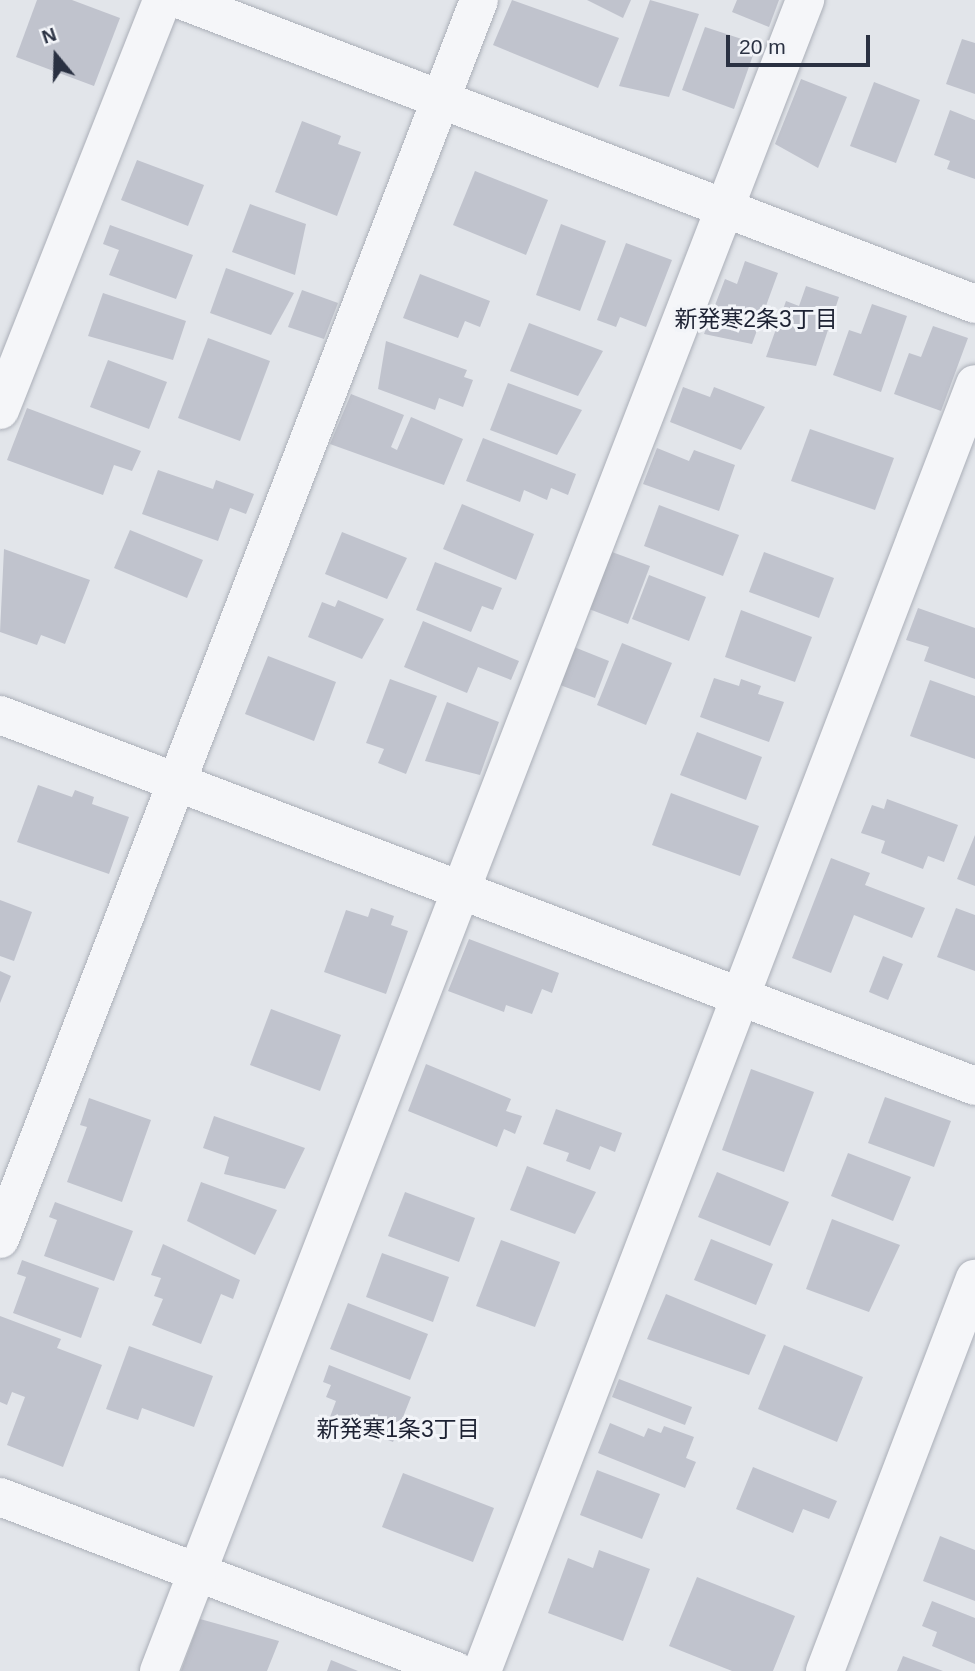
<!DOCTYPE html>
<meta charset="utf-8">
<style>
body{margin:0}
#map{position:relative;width:975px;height:1671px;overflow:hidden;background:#e2e5ea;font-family:Arial,"Noto Sans JP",sans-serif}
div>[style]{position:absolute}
.building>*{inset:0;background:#c0c3cd}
.roads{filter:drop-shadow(0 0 2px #abafb8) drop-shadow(0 0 2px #abafb8)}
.minor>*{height:38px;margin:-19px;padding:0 19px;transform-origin:19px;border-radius:19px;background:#f5f6f9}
span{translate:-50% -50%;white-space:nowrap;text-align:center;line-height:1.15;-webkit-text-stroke:6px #f2f4f8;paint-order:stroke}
.neighbourhood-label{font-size:23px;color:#1d2233}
.north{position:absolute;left:21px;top:21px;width:70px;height:70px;-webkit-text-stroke:5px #f2f4f8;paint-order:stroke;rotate:341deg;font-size:19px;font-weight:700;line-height:28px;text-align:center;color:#2a3142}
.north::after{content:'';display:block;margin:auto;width:24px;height:32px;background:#2a3142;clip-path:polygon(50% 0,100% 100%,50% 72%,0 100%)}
.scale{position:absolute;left:726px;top:35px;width:144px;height:32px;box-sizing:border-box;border:4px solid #2a3142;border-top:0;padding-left:9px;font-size:21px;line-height:24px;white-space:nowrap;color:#2a3142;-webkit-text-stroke:5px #f2f4f8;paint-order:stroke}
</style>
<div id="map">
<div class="building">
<i style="clip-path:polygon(37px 0,72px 0,120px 18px,94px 86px,16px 57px)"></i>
<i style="clip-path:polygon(512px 0,619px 38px,598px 88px,493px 45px)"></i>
<i style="clip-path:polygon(587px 0,631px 0,623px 18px)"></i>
<i style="clip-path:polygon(650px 0,699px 14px,669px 97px,619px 86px)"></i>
<i style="clip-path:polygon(737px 0,779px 0,769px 27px,732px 12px)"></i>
<i style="clip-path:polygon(705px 27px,757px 44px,734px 109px,682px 90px)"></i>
<i style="clip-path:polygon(962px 39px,975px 43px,975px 94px,946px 84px)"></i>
<i style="clip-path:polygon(801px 79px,847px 97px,818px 168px,775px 144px)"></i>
<i style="clip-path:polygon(874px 82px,920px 100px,896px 163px,850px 146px)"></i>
<i style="clip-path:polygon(950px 110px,975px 120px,975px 179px,947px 169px,950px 161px,934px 155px)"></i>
<i style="clip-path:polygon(302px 121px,341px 136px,338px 144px,361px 152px,337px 216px,275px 192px)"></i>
<i style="clip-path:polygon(137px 160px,204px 185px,188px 226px,121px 200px)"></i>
<i style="clip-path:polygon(475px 171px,548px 200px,526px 255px,453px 225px)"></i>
<i style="clip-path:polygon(250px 204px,306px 224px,295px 275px,232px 252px)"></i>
<i style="clip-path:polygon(561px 224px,606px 241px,580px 311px,536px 295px)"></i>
<i style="clip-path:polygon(110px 225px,193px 255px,176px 299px,109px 275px,119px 250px,103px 244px)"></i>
<i style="clip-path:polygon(626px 243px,672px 260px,646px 327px,620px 317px,616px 327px,597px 320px)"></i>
<i style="clip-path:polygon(745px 261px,778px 273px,752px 344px,704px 334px,725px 279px,737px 284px)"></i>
<i style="clip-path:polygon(226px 268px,294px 293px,271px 335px,210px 313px)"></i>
<i style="clip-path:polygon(420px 274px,490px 301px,480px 327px,465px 321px,458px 338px,403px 318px)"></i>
<i style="clip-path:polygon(806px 286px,839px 297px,816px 366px,766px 357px,786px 301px,799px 306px)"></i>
<i style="clip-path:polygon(302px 290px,338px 303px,324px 339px,288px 327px)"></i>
<i style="clip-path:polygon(103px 293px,186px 321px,173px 360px,88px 336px)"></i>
<i style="clip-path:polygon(872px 304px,907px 316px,881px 392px,833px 375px,849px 330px,861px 334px)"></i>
<i style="clip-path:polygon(529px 323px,603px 351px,578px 396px,510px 371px)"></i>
<i style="clip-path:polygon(933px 326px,968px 338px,941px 411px,894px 394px,909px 353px,921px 357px)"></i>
<i style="clip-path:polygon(208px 338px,270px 361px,240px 441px,178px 418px)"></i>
<i style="clip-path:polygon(386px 341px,467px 370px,464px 377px,473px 380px,463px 407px,439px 398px,435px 410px,378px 389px)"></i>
<i style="clip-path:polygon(108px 360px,167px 382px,149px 429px,90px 407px)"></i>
<i style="clip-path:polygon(508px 383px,582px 410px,557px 455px,490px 430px)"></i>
<i style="clip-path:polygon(683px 387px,710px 397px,714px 387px,765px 407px,741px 450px,670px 422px)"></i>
<i style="clip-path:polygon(351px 394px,404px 415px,391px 447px,397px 450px,411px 417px,463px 439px,444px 485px,330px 444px)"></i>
<i style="clip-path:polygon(27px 408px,141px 451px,132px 471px,114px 465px,103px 495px,7px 460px)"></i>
<i style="clip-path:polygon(810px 429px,894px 458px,875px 510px,791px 481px)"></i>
<i style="clip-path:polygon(483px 438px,576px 474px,568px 495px,551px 488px,547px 500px,524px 490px,520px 502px,466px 481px)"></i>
<i style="clip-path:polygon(657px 448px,689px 461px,694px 450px,735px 465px,719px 511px,643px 484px)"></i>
<i style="clip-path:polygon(158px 470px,213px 489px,216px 480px,254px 494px,246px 514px,230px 508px,218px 541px,142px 514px)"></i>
<i style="clip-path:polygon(462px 504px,534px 534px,516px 580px,443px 549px)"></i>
<i style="clip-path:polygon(659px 505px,739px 535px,723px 576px,644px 546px)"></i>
<i style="clip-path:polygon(130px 530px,203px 560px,187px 598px,114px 568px)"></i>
<i style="clip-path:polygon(342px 532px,407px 558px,387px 599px,325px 574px)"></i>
<i style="clip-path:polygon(4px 549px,90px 580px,65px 644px,41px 635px,37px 645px,0 632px)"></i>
<i style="clip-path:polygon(612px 552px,650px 566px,628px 624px,589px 609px)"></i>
<i style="clip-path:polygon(764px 552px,834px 578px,819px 618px,749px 592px)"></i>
<i style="clip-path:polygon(435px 562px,502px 588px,493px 610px,482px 606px,471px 632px,416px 610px)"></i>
<i style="clip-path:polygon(649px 575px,706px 597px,689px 641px,632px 619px)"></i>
<i style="clip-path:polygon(338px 600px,384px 619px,362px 659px,308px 637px,322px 602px,335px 607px)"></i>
<i style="clip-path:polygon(918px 608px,975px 628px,975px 679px,924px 661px,929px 647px,906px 640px)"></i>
<i style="clip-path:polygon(741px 610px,812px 637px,795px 682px,725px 657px)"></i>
<i style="clip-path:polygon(423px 621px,519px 661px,511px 680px,478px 667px,467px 693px,404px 667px)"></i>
<i style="clip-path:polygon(622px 643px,672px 663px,646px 725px,597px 705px)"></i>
<i style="clip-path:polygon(574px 647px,609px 661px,595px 698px,560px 685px)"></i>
<i style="clip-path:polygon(268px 656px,336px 682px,314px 741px,245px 714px)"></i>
<i style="clip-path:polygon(714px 678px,739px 686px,741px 679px,761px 686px,758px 694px,784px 702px,769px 742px,700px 717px)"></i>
<i style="clip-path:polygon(390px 679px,437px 696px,406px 774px,378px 763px,384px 749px,366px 743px)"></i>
<i style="clip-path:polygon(930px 680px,975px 696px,975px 759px,910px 736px)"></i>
<i style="clip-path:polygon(447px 702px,499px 722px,480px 775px,425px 761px)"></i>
<i style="clip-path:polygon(697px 732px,762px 757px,746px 800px,680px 775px)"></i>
<i style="clip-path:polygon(38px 785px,72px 797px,75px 790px,94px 797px,92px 804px,129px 817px,109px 874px,17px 842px)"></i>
<i style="clip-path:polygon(671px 793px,759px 826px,740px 876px,652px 845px)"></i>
<i style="clip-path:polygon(887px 799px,958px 825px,944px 862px,928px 856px,923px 869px,881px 853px,885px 841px,861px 833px,872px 805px,884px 809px)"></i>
<i style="clip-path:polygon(975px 835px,975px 886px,957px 879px)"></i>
<i style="clip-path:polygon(831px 858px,870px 873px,865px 885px,925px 908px,912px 938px,854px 915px,831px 973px,792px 958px)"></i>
<i style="clip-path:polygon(0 900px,32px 912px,14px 961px,0 956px)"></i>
<i style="clip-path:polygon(371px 908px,394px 916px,391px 925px,408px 931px,386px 994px,324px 972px,346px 910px,368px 917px)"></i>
<i style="clip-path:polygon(956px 908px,975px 915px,975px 971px,937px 957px)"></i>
<i style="clip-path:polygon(469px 939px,559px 973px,552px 993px,542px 989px,532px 1014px,506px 1005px,504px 1012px,448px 991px)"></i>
<i style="clip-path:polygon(883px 956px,903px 964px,888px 1000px,869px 992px)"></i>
<i style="clip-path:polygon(0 971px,11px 976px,0 1003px)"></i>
<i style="clip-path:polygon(271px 1009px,341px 1035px,320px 1091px,250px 1065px)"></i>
<i style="clip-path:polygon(426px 1064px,511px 1099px,506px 1111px,522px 1116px,515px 1134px,504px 1129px,497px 1147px,408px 1111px)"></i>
<i style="clip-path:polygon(751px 1069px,814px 1092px,784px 1172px,722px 1150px)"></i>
<i style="clip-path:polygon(885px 1097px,951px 1121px,934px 1167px,868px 1143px)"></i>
<i style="clip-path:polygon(89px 1098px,151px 1120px,122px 1202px,67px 1182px,87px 1127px,80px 1125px)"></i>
<i style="clip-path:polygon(556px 1109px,622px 1133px,615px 1152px,600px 1146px,590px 1170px,566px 1161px,569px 1153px,543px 1144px)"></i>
<i style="clip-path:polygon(214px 1116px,305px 1148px,285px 1189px,224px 1174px,229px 1157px,203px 1148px)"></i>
<i style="clip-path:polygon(848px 1153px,911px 1177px,893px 1221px,831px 1196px)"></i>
<i style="clip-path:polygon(527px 1166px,596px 1192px,575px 1234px,510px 1210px)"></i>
<i style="clip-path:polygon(717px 1172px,789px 1202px,770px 1246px,698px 1217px)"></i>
<i style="clip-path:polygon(201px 1182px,277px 1210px,255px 1255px,187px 1221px)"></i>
<i style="clip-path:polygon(405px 1192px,475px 1218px,459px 1262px,388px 1236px)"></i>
<i style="clip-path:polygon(55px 1202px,133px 1231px,114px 1281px,44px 1256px,57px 1220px,49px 1217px)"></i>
<i style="clip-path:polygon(832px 1219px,900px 1245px,869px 1312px,806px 1289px)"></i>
<i style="clip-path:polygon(711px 1239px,773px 1264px,756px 1305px,694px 1280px)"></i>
<i style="clip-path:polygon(501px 1240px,560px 1262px,535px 1327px,476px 1306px)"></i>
<i style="clip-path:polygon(163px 1244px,240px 1280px,233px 1299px,221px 1294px,201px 1344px,152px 1325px,163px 1299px,154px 1296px,161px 1278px,151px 1275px)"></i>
<i style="clip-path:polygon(382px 1253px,449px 1277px,433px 1322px,366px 1297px)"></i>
<i style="clip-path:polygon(22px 1260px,99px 1288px,81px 1338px,13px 1313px,26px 1277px,17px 1274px)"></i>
<i style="clip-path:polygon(666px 1294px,766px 1335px,749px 1375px,647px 1339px)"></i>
<i style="clip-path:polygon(348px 1303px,428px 1334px,410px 1380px,330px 1349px)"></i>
<i style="clip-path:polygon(0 1316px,61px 1339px,57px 1348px,102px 1365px,63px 1467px,7px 1445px,25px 1397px,12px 1392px,7px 1405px,0 1402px)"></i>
<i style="clip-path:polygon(784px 1345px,863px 1377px,837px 1442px,758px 1409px)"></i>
<i style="clip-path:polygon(129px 1346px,213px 1376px,194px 1427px,142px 1408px,138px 1420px,106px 1409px)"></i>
<i style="clip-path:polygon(329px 1365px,411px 1397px,393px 1442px,330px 1417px,336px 1401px,326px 1397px,331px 1385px,323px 1382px)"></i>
<i style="clip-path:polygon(619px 1379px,692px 1407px,685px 1425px,612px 1397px)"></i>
<i style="clip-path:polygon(610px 1423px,644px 1437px,648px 1428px,661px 1433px,664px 1426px,694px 1437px,686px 1458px,696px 1462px,685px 1488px,598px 1453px)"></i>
<i style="clip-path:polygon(753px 1467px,837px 1501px,829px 1519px,803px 1509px,793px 1533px,736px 1509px)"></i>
<i style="clip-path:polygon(597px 1470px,660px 1494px,642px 1539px,580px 1515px)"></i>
<i style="clip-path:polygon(403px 1473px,494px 1508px,473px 1562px,382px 1527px)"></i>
<i style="clip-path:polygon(940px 1536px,975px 1550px,975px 1601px,923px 1581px)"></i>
<i style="clip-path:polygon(599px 1550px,650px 1569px,623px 1641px,548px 1613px,568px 1558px,593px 1568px)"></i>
<i style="clip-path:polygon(697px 1577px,795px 1616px,773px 1671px,732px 1671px,669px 1646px)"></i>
<i style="clip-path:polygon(932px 1601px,975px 1618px,975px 1664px,932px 1646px,937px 1632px,922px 1626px)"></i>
<i style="clip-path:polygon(200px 1619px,279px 1641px,267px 1671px,181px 1671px)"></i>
<i style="clip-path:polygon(903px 1656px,943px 1671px,897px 1671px)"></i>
<i style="clip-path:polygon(331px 1660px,358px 1671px,327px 1671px)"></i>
</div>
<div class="roads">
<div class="minor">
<i style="left:181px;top:0;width:850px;rotate:20.95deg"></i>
<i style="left:0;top:410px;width:441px;rotate:-68.4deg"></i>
<i style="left:0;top:715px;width:1043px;rotate:20.83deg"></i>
<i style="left:0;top:1239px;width:1328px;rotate:-68.86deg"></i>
<i style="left:0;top:1497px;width:488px;rotate:20.9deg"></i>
<i style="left:159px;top:1671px;width:1792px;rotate:-68.86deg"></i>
<i style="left:482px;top:1671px;width:1378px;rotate:-69.04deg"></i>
<i style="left:825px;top:1671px;width:420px;rotate:-69.1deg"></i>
</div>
</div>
<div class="neighbourhood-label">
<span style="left:756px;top:319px">新発寒2条3丁目</span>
<span style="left:398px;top:1429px">新発寒1条3丁目</span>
</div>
<div class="north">N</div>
<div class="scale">20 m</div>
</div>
